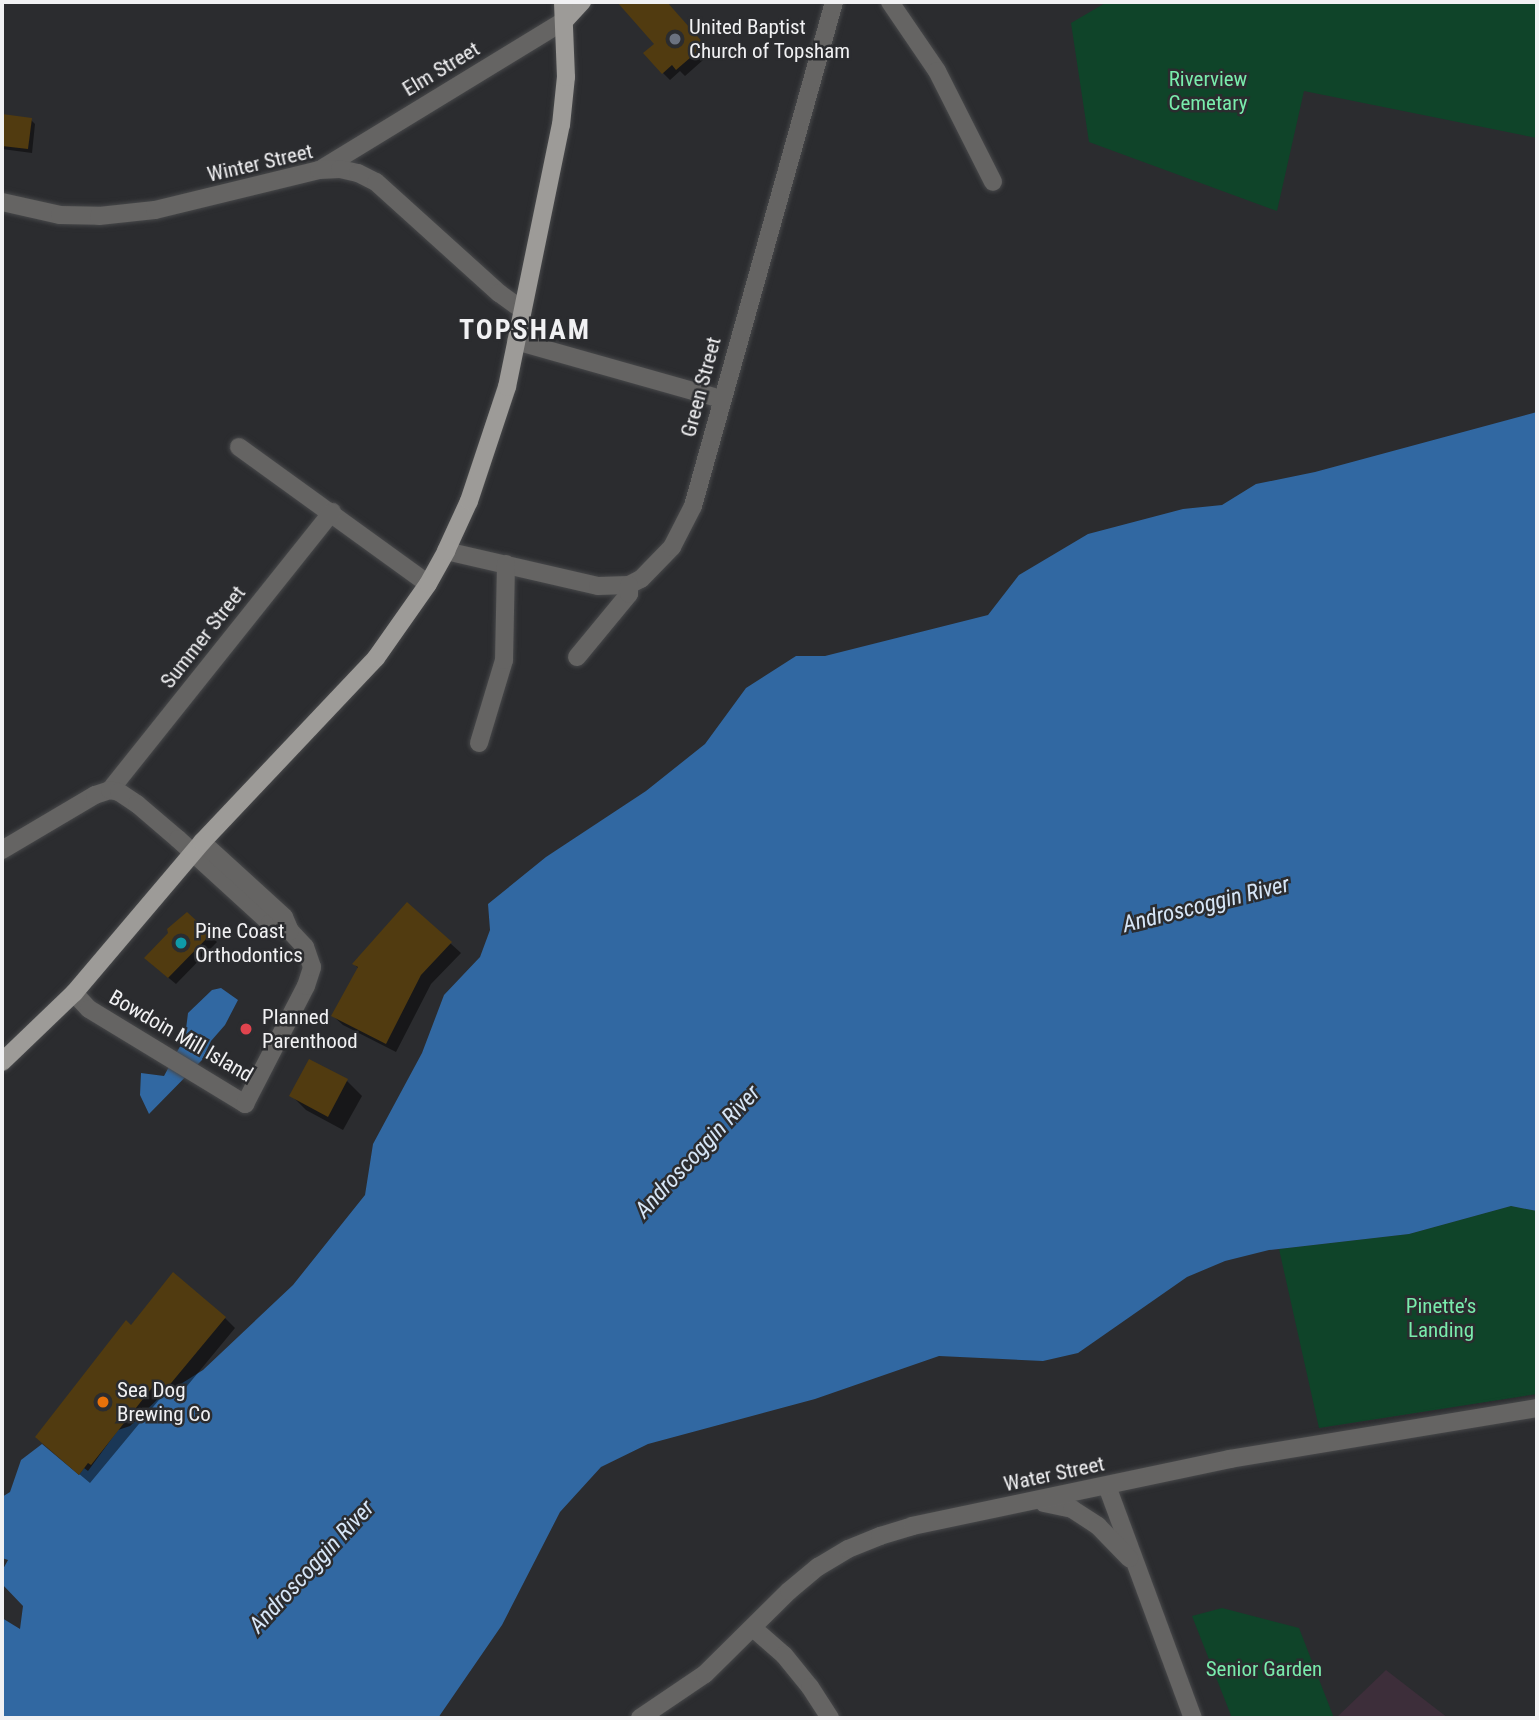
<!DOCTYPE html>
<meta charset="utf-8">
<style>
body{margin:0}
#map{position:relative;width:1539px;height:1720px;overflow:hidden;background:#2b2c2f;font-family:"Roboto Condensed",sans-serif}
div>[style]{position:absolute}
.industrial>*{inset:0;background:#3d2e3a}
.green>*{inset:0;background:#0f4429}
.water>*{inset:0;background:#3168a2}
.shadow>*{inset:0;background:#0007}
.building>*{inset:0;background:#513b10}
.roads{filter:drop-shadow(0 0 2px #47484a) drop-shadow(0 0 2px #47484a)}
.minor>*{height:18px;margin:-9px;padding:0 9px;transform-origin:9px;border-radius:9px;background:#656463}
.major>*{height:18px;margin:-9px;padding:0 9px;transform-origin:9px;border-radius:9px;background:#9d9b98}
.dots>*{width:19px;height:19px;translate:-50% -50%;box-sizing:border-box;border:4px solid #2b2c2f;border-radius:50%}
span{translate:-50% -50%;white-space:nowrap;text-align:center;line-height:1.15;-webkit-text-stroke:5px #2b2c2f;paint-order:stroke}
.poi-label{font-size:21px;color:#f1f1f3}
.left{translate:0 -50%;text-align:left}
.street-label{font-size:21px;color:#f1f1f3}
.park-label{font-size:21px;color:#79ecac}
.water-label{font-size:23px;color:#d7e6f7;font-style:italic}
.district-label{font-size:28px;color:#f1f1f3;font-weight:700;letter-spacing:2px}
.frame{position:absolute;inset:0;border:4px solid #f1f1f3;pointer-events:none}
</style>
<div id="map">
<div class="industrial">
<i style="clip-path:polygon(1386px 1670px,1448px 1718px,1336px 1718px)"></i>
</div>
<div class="green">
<i style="clip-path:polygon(1107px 2px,1537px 2px,1537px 138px,1304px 91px,1277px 211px,1089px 142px,1071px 23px)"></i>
<i style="clip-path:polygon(1511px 1206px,1537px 1211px,1537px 1394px,1319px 1428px,1279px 1249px,1409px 1234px)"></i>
<i style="clip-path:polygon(1222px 1608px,1299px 1628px,1334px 1718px,1232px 1718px,1192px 1616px)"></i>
</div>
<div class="water">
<i style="clip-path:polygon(1537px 412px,1537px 1211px,1511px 1206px,1409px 1234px,1269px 1250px,1225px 1261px,1187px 1277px,1078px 1353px,1043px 1361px,939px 1356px,815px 1399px,648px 1444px,601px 1467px,560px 1512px,502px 1625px,438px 1718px,2px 1718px,2px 1618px,20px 1629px,23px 1606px,2px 1584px,2px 1571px,8px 1560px,2px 1558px,2px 1497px,10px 1492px,21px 1460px,42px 1444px,79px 1475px,84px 1468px,88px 1471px,118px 1430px,130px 1426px,160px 1397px,203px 1370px,293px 1285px,365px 1195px,373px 1144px,422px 1053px,444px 995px,480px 957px,490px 930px,488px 904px,546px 857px,646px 791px,705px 744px,746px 688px,796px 656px,825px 656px,988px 615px,1019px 575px,1088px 534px,1183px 509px,1222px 505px,1256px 484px,1315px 472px)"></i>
<i style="clip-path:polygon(221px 988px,238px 1000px,225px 1025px,211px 1041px,202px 1060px,149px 1114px,140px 1095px,141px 1073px,164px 1076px,185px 1037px,188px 1013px,212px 990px)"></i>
</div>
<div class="shadow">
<i style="clip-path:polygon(629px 2px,666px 2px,711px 53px,685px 76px,680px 71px,670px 80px,663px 73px,656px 44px,623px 7px)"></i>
<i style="clip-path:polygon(2px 111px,2px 116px,31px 120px,35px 124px,32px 153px,2px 149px)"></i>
<i style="clip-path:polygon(407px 904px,461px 953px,431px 984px,396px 1052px,343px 1025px,333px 1016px,359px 969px,354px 964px)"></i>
<i style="clip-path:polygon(187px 914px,217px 942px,176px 984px,153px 965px)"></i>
<i style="clip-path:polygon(347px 1081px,362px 1096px,343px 1130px,306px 1110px,291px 1095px)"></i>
<i style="clip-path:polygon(225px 1318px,235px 1328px,178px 1397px,168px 1389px,90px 1483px,47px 1447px)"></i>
</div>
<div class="building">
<i style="clip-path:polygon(617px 2px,667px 2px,705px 45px,676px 70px,672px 65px,662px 74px,643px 53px,654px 44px)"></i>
<i style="clip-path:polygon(2px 114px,32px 118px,28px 149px,2px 146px)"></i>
<i style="clip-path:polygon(407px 902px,452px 942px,421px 975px,386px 1044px,331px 1016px,358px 967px,352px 964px)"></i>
<i style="clip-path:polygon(187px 912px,211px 934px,168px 978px,144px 958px,168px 933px,167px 929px)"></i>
<i style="clip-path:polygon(309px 1059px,348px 1079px,328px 1117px,289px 1096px)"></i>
<i style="clip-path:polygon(173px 1272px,226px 1317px,167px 1388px,158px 1380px,91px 1465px,88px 1463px,79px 1475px,35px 1437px,126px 1320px,131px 1325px)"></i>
</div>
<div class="roads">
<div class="minor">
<i style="left:890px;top:2px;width:83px;rotate:55.7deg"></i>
<i style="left:937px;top:71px;width:124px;rotate:63.2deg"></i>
<i style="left:323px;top:168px;width:284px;rotate:-31.4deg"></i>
<i style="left:2px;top:202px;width:59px;rotate:12.6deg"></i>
<i style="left:60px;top:215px;width:39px;rotate:1deg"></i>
<i style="left:99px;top:216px;width:56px;rotate:-6.1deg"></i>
<i style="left:155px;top:210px;width:169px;rotate:-13.7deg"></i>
<i style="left:319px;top:170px;width:21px;rotate:-3deg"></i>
<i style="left:340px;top:169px;width:18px;rotate:13deg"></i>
<i style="left:358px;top:173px;width:20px;rotate:27deg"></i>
<i style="left:376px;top:182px;width:166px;rotate:42.1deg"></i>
<i style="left:499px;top:293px;width:29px;rotate:36deg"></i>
<i style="left:516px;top:341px;width:213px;rotate:15.8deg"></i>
<i style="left:239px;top:447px;width:233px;rotate:35.9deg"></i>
<i style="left:446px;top:551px;width:156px;rotate:13deg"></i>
<i style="left:598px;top:586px;width:31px;rotate:-2deg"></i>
<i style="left:629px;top:585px;width:13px;rotate:-27deg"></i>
<i style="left:641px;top:579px;width:45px;rotate:-45.9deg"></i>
<i style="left:672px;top:547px;width:46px;rotate:-62.9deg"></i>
<i style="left:693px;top:506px;width:523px;rotate:-74.37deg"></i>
<i style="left:577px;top:657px;width:82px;rotate:-50.5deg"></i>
<i style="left:629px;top:594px;width:9px;rotate:-90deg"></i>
<i style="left:479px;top:743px;width:87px;rotate:-73.2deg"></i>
<i style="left:504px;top:660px;width:96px;rotate:-88.8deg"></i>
<i style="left:110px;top:790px;width:356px;rotate:-51.4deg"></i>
<i style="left:2px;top:850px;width:108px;rotate:-30.6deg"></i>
<i style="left:95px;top:795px;width:16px;rotate:-18deg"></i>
<i style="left:110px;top:790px;width:9px;rotate:13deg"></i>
<i style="left:119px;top:792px;width:22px;rotate:34deg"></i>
<i style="left:137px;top:804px;width:54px;rotate:40.5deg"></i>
<i style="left:178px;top:839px;width:125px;rotate:42.4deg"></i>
<i style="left:270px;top:923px;width:22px;rotate:22deg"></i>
<i style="left:74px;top:993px;width:22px;rotate:47deg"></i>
<i style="left:89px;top:1009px;width:183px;rotate:31.3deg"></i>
<i style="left:245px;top:1104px;width:133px;rotate:-62.7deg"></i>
<i style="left:306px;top:986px;width:20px;rotate:-72deg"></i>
<i style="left:312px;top:967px;width:21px;rotate:-109deg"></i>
<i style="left:305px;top:947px;width:22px;rotate:-133deg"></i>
<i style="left:290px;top:931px;width:15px;rotate:-113deg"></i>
<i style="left:284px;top:917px;width:111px;rotate:-137.6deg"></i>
<i style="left:1107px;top:1486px;width:247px;rotate:69.7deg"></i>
<i style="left:1044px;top:1503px;width:29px;rotate:12deg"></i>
<i style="left:1072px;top:1509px;width:31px;rotate:33deg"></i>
<i style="left:1098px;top:1526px;width:45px;rotate:45.9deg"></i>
<i style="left:753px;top:1628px;width:41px;rotate:41.1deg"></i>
<i style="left:784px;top:1655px;width:41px;rotate:50.9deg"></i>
<i style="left:810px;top:1687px;width:37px;rotate:57deg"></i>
<i style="left:640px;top:1718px;width:78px;rotate:-34.1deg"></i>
<i style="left:705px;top:1674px;width:118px;rotate:-44.7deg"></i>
<i style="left:789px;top:1591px;width:38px;rotate:-40deg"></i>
<i style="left:818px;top:1567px;width:35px;rotate:-31deg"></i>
<i style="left:848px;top:1549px;width:35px;rotate:-22deg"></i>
<i style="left:880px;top:1536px;width:34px;rotate:-17deg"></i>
<i style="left:912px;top:1526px;width:325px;rotate:-11.9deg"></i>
<i style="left:1230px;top:1459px;width:311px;rotate:-9.4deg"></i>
</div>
<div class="major">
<i style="left:565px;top:20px;width:25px;rotate:-47deg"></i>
<i style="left:2px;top:1062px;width:100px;rotate:-43.8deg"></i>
<i style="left:74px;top:993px;width:198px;rotate:-49.7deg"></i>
<i style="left:202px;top:842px;width:253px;rotate:-46.6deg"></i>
<i style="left:376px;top:658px;width:90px;rotate:-54.9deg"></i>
<i style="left:428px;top:584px;width:38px;rotate:-61deg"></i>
<i style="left:446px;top:551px;width:55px;rotate:-65.3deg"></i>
<i style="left:469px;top:501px;width:120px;rotate:-71.6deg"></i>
<i style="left:507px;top:387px;width:268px;rotate:-78.4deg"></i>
<i style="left:561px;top:125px;width:48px;rotate:-84.1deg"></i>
<i style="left:566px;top:77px;width:75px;rotate:-92.3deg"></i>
</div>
</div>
<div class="dots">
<i style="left:675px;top:39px;background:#6b7280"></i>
<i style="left:181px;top:943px;background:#0f9aa8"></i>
<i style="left:246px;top:1029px;background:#e0444e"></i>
<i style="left:103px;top:1402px;background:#e8710a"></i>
</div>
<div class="poi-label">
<span class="left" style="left:689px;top:39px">United Baptist<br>Church of Topsham</span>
<span class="left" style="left:195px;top:943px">Pine Coast<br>Orthodontics</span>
<span class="left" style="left:262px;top:1029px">Planned<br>Parenthood</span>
<span class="left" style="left:117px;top:1402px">Sea Dog<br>Brewing Co</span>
</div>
<div class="street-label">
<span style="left:441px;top:69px;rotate:-31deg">Elm Street</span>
<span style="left:260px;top:163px;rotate:-13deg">Winter Street</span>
<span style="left:701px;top:387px;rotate:-75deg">Green Street</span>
<span style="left:203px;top:637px;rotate:-52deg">Summer Street</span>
<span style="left:181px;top:1036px;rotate:30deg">Bowdoin Mill Island</span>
<span style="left:1054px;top:1474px;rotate:-12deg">Water Street</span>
</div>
<div class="park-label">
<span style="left:1208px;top:91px">Riverview<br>Cemetary</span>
<span style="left:1441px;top:1318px">Pinette’s<br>Landing</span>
<span style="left:1264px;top:1669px">Senior Garden</span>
</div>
<div class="water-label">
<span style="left:1206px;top:905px;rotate:-14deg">Androscoggin River</span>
<span style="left:698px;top:1152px;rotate:-47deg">Androscoggin River</span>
<span style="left:312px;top:1567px;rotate:-47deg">Androscoggin River</span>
</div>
<div class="district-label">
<span style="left:525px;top:330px">TOPSHAM</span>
</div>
<div class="frame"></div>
</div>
